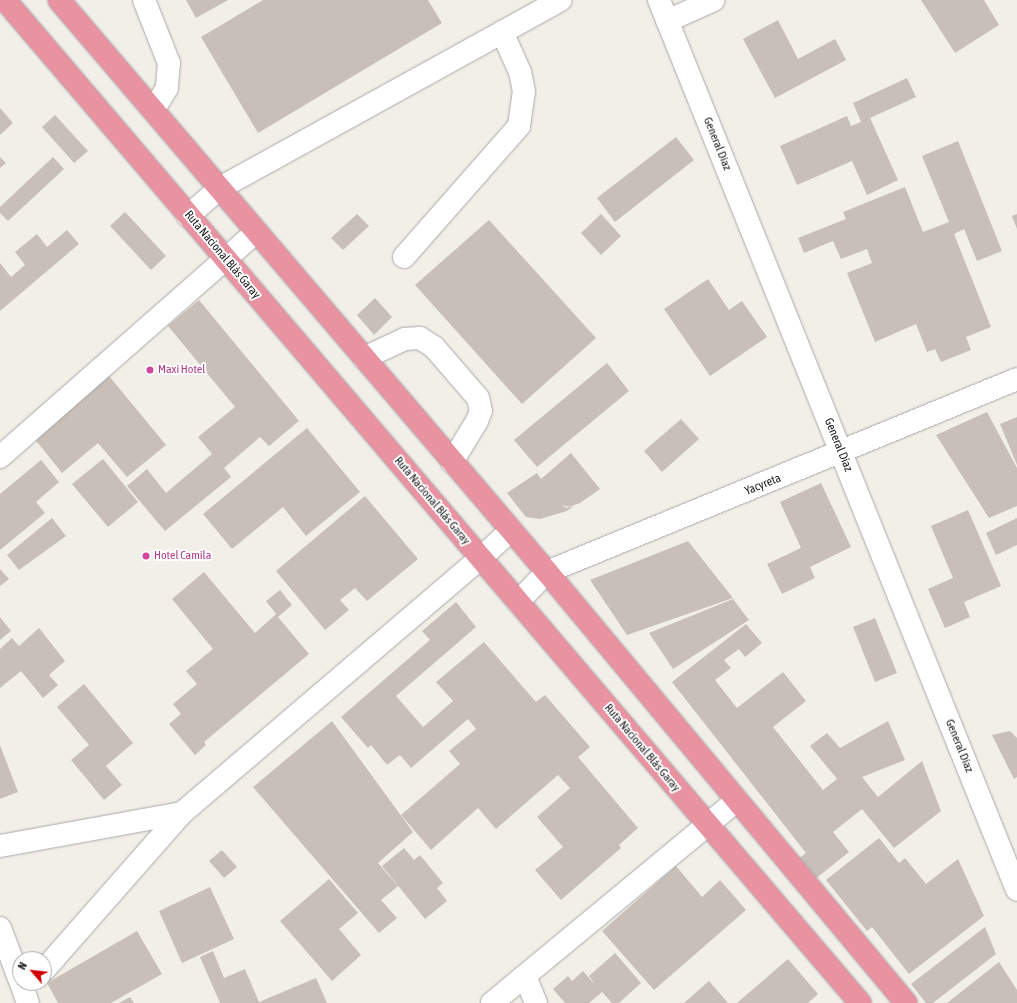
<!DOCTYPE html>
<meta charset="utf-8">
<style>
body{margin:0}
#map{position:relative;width:1017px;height:1003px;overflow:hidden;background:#f2efe9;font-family:"Asap Condensed",sans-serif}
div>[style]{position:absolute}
.building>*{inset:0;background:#c7bfb8}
.roads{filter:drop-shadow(0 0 1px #a9a9a9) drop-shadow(0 0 1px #a9a9a9)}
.minor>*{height:22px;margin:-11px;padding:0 11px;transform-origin:11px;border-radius:11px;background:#fff}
.highway>*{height:22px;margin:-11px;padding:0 11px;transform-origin:11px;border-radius:11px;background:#e892a2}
.dots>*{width:11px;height:11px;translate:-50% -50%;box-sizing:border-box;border:2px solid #fff;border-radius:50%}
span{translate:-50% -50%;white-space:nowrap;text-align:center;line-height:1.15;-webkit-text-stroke:4px #fff;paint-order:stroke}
.street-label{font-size:12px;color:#222}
.hotel-label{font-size:12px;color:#b23c85}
.left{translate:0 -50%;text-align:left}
.north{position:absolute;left:12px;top:951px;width:40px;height:40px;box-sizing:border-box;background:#fff;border:1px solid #a7a7a7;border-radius:50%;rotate:298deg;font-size:11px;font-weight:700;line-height:16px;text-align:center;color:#222}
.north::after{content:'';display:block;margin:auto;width:14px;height:18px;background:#d40000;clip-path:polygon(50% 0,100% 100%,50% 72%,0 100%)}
</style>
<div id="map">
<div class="building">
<i style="clip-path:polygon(186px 0,228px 0,196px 18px)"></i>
<i style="clip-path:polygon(263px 0,428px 0,442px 23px,258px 133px,201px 37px)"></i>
<i style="clip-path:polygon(921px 0,984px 0,999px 25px,955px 53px)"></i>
<i style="clip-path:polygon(778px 20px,798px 59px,835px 39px,846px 60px,775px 98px,743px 39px)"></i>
<i style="clip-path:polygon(907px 78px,916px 97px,870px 118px,898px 180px,867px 195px,852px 161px,797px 185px,780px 146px,847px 116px,851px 126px,861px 122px,853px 103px)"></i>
<i style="clip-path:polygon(0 108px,13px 123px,0 135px)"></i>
<i style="clip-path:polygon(55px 115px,88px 151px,74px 163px,42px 127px)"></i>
<i style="clip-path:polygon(676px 137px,694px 160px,615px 222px,597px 198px)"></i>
<i style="clip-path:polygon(958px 141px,1002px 251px,977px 261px,964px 229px,954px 234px,991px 327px,966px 337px,971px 350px,941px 362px,935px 349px,927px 352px,916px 324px,875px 342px,847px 273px,872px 263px,867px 249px,841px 259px,833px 241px,804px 253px,798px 238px,846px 219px,843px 212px,905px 187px,923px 232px,949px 222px,922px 156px)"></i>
<i style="clip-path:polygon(0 157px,6px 163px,0 168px)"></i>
<i style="clip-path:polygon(53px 157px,64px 169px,8px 221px,0 213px,0 207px)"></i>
<i style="clip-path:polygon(125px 212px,166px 256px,151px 270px,110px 226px)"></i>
<i style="clip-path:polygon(357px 214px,369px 226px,343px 250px,331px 238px)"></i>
<i style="clip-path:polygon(601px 214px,621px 236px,601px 255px,581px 233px)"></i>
<i style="clip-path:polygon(1017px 214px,1017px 229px,1012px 216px)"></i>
<i style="clip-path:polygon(489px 220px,596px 338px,522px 404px,415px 285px)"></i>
<i style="clip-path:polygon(67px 230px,79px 244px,0 311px,0 263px,11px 277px,25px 265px,15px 252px,37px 234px,47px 247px)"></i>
<i style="clip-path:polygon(708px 279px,729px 310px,742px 301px,767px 337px,710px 376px,664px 309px)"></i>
<i style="clip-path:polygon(375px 298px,392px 317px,374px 335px,357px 315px)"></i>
<i style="clip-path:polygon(199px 300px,299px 421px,269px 446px,260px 437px,224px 468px,231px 477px,165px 531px,127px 486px,147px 469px,166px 493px,212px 454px,198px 437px,235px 407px,168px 326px)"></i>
<i style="clip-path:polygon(607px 363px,629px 391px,537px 467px,514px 440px)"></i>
<i style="clip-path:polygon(109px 376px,166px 445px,127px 477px,98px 443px,62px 473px,34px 438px)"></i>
<i style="clip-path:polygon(987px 412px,1017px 468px,1017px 506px,989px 518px,936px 435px)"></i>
<i style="clip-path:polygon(1017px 417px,1017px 465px,1000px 424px)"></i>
<i style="clip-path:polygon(681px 419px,699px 439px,662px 472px,644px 451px)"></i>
<i style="clip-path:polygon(307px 428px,360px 492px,306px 536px,283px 507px,232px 549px,203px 514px)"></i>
<i style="clip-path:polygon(571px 453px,600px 489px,580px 503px,569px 507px,562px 505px,567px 508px,574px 506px,567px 511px,540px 519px,526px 517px,507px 493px,537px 473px,541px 479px)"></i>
<i style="clip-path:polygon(103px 459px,138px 502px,108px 527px,72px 484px)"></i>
<i style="clip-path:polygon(41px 460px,59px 482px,36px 502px,45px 513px,0 550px,0 494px)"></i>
<i style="clip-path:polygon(821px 483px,851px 547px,810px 567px,815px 578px,782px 594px,767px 564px,801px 548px,780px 502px)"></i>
<i style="clip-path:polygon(365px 496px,418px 559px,367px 601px,355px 588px,340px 600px,349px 610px,325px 630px,276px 571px)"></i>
<i style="clip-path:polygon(968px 510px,1001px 586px,964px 602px,970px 617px,945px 628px,928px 589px,953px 578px,931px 526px)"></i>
<i style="clip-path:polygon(52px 518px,66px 536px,19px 570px,7px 555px)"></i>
<i style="clip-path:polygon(1017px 518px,1017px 545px,996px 555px,986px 533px)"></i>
<i style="clip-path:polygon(688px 541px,733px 598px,627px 635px,590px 580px)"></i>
<i style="clip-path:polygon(0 569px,9px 579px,0 586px)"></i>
<i style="clip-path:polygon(204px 572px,255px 633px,276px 614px,266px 601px,280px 590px,292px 605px,278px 617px,309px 654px,204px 742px,206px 745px,195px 755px,169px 724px,181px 714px,173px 704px,197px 684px,186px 671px,213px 649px,172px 599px)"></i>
<i style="clip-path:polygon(733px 599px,749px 620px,673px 669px,649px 633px)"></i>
<i style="clip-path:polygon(456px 602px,476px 627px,396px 696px,423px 727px,453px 701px,436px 682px,484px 642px,536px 702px,545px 695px,590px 747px,578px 757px,638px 828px,619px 845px,621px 848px,561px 900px,535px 870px,563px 847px,537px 817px,570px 788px,558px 775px,496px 829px,478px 808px,431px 850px,401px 815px,460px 764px,449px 751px,476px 729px,468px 719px,411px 768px,400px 755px,387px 765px,371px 745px,368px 748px,341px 717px,430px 640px,422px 631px)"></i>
<i style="clip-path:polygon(0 617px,11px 631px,0 640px)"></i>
<i style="clip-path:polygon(875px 618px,897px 673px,875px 682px,853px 627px)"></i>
<i style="clip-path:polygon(746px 624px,762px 643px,745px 657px,739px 649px,724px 660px,731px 668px,715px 680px,737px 708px,783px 672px,806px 701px,773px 727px,823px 790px,837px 779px,810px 746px,827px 733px,840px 748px,888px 721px,905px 760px,862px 777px,878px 797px,922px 761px,941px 811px,894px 848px,862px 809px,833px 832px,849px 852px,814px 880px,798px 859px,806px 853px,672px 682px)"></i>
<i style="clip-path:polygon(39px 628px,65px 661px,49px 675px,58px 685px,43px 698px,21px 671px,0 688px,0 649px,12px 638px,19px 646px)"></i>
<i style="clip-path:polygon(84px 684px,133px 743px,106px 766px,122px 785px,104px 800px,71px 760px,89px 745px,57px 707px)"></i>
<i style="clip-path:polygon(332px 721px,413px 832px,378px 863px,398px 886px,381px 900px,397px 918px,379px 933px,253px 787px)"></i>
<i style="clip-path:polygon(1010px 731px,1017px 738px,1017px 777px,1014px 779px,992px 735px)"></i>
<i style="clip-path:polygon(0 745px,18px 792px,0 799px)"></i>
<i style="clip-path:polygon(879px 838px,899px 863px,905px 858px,926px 884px,958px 859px,984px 916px,909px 974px,872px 927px,867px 931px,826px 880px)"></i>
<i style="clip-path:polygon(404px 848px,414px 860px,420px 855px,443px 883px,437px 888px,447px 901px,425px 919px,382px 866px)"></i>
<i style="clip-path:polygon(222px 850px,237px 867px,224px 878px,209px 861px)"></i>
<i style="clip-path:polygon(676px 866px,702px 897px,720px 880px,746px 910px,654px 990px,602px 931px)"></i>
<i style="clip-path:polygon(329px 879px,358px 913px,339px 929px,361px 955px,332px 981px,280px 921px)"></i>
<i style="clip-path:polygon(210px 887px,234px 939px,182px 963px,159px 911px)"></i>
<i style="clip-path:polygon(985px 927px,996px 954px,933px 1003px,926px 1003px,911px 984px)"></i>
<i style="clip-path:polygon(137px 931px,162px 974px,111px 1003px,58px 1003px,47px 983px)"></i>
<i style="clip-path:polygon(213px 951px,224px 978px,245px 969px,259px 1002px,316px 978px,327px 1003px,220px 1003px,200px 957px)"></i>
<i style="clip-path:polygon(615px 953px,641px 983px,619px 1003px,612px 1003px,602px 992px,589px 1003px,565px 1003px,553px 989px,568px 976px,572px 981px,583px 971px,596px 986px,589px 976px)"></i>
<i style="clip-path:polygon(788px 959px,818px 994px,808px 1003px,737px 1003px)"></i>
<i style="clip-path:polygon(999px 962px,1017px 990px,1017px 1003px,947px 1003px)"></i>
<i style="clip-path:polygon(709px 981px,728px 1003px,684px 1003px)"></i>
<i style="clip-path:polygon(130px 997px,134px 1003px,119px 1003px)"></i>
</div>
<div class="roads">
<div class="minor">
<i style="left:144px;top:0;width:68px;rotate:68.4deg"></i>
<i style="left:169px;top:63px;width:25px;rotate:95deg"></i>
<i style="left:167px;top:88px;width:26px;rotate:122deg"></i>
<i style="left:659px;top:0;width:959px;rotate:68.09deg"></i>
<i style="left:667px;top:21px;width:51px;rotate:-24.1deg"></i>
<i style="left:188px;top:216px;width:43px;rotate:-41.2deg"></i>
<i style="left:220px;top:188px;width:389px;rotate:-28.9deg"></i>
<i style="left:404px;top:257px;width:174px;rotate:-48.7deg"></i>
<i style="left:519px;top:126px;width:34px;rotate:-82deg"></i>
<i style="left:524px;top:92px;width:20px;rotate:-101deg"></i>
<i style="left:520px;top:72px;width:44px;rotate:-114.2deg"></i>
<i style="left:364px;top:358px;width:45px;rotate:-24.9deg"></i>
<i style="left:405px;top:339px;width:15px;rotate:-4deg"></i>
<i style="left:420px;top:338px;width:17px;rotate:33deg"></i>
<i style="left:434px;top:347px;width:67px;rotate:49.2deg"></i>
<i style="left:478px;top:398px;width:13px;rotate:77deg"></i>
<i style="left:481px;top:411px;width:11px;rotate:112deg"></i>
<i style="left:477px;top:421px;width:48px;rotate:121.4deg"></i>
<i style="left:0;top:457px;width:341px;rotate:-41.3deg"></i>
<i style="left:518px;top:602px;width:42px;rotate:-46deg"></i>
<i style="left:547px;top:572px;width:508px;rotate:-22.32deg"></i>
<i style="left:0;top:846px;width:185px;rotate:-10.3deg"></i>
<i style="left:182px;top:813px;width:393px;rotate:-40.5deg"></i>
<i style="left:481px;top:558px;width:41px;rotate:-43deg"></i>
<i style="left:0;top:928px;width:57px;rotate:69.3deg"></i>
<i style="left:44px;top:970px;width:209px;rotate:-48.7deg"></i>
<i style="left:525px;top:976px;width:29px;rotate:68deg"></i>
<i style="left:21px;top:983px;width:21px;rotate:71deg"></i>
<i style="left:492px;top:1003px;width:318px;rotate:-39.6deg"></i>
</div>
<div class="highway">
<i style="left:5px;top:0;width:1318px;rotate:49.55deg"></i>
<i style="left:59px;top:0;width:752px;rotate:49.53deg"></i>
<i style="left:547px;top:572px;width:561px;rotate:50.21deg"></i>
</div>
</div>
<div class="dots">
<i style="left:150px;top:370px;background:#d1479c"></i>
<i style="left:146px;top:556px;background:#d1479c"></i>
</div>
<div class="street-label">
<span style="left:717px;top:144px;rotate:68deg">General Díaz</span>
<span style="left:222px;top:255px;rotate:50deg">Ruta Nacional Blás Garay</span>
<span style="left:838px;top:445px;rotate:68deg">General Díaz</span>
<span style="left:763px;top:485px;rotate:-22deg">Yacyreta</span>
<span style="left:432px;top:501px;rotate:50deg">Ruta Nacional Blás Garay</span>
<span style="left:959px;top:746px;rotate:68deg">General Díaz</span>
<span style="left:642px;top:748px;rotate:50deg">Ruta Nacional Blás Garay</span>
</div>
<div class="hotel-label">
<span class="left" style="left:158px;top:370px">Maxi Hotel</span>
<span class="left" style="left:154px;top:556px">Hotel Camila</span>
</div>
<div class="north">N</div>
</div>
